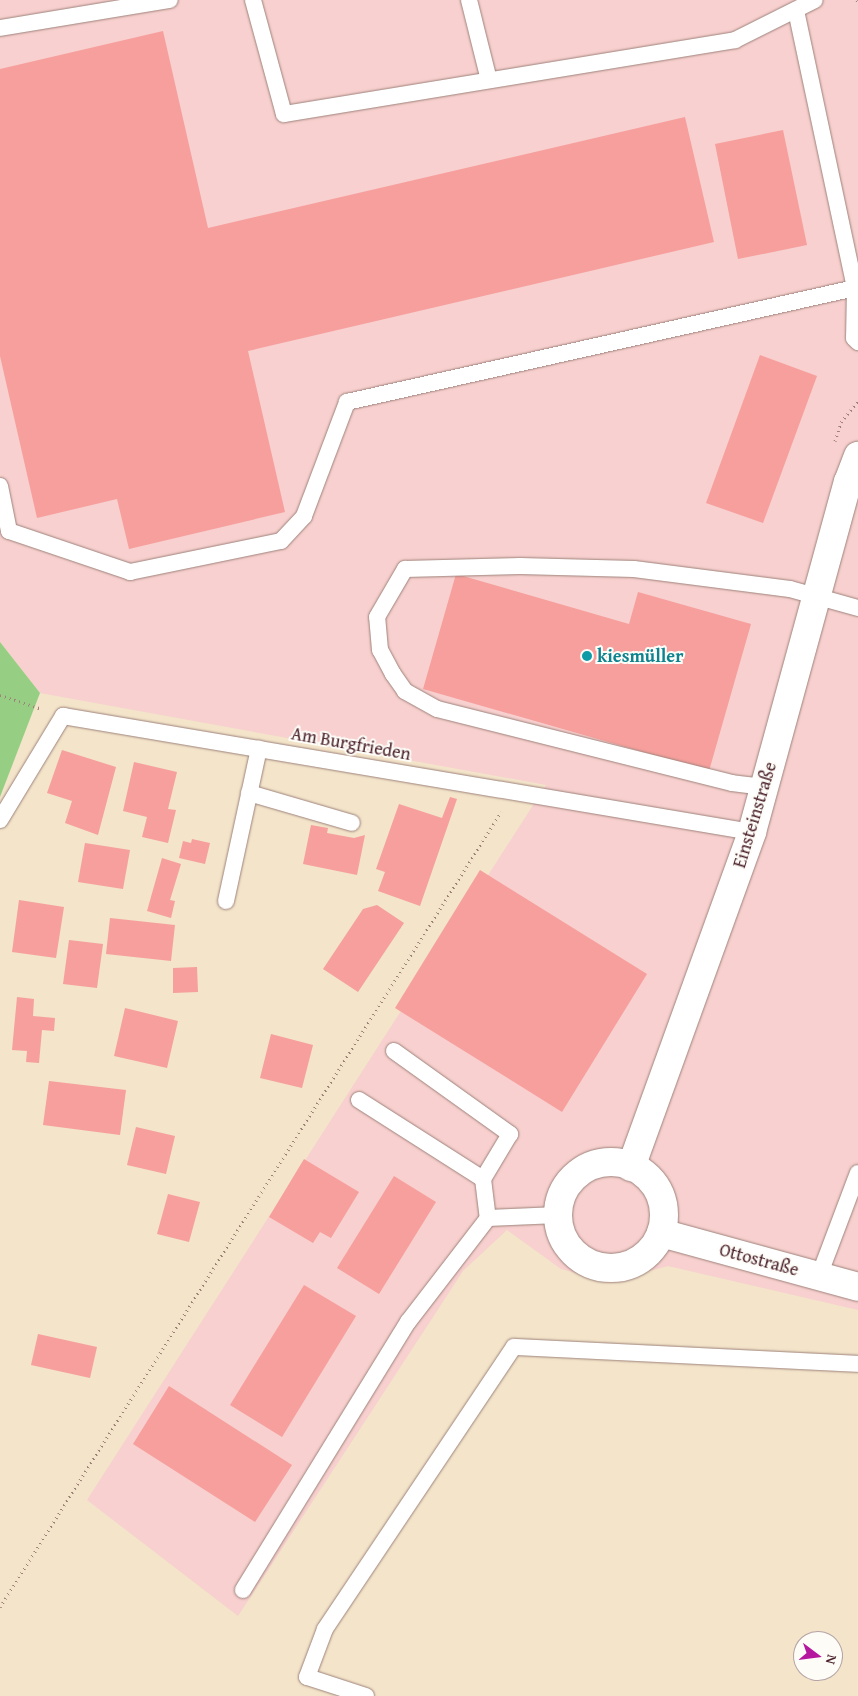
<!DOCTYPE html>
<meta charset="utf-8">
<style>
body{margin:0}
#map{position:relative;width:858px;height:1696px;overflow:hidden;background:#f3e4ca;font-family:"Gentium Book Plus",serif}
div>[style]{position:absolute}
.built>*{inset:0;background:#f7d0cf}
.green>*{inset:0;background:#96cf83}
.building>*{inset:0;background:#f69f9c}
.path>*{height:3px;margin-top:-1.5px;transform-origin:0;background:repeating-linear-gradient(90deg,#9e827a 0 1px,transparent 0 5px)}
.roads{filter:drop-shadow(0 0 1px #9e827a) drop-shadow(0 0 1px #9e827a)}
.service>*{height:16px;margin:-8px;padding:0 8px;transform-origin:8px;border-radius:8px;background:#fff}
.minor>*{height:28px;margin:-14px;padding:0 14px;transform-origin:14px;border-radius:14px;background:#fff}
.minor>.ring{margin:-14px;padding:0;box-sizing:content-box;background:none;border:28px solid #fff;border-radius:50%}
.dots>*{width:14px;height:14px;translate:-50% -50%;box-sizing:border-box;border:2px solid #fdfcf7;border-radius:50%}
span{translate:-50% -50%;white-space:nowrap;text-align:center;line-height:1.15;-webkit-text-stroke:4px #fdfcf7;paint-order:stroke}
.culture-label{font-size:18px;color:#0d838f;font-weight:700}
.left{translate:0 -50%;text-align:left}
.street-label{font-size:18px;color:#4a1f2b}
.north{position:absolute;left:793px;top:1631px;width:50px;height:50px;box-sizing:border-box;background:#fdfcf7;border:1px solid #b5a4a5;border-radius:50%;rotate:105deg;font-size:14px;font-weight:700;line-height:20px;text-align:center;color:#4a1f2b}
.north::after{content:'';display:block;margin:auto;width:18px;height:22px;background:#b5179e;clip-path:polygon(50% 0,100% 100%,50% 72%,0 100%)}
</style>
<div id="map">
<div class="built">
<i style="clip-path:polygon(0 0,858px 0,858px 1310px,668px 1266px,609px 1282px,561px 1269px,507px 1230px,463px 1271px,238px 1616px,87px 1500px,546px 785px,40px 693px,0 642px)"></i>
</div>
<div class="green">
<i style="clip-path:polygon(0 642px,40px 693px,0 797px)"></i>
</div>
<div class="building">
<i style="clip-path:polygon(163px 31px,208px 228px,685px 117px,714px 242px,248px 351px,285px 512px,129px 549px,117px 499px,37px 518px,0 356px,0 69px)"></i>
<i style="clip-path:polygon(783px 130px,807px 245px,738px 259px,715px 144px)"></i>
<i style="clip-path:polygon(760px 355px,817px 376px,763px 523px,706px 503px)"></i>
<i style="clip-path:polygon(456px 574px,629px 624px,638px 592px,751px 624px,709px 771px,423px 689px)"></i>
<i style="clip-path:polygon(62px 750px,116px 767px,98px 835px,65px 823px,72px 801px,47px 793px)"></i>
<i style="clip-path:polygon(134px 762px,177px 772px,168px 809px,176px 810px,168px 843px,142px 837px,147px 817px,123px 811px)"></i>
<i style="clip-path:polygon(450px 797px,457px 799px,420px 906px,378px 891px,385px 872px,376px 869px,399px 804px,442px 818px)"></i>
<i style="clip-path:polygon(311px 825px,328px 828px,327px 833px,354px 838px,365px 835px,357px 875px,303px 864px)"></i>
<i style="clip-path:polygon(192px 839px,210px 843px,205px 864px,179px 858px,183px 841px,191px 843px)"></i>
<i style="clip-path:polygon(85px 843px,130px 850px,123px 889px,78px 882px)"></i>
<i style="clip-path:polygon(162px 858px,181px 864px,170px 900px,175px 901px,171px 918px,147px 911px)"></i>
<i style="clip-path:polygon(480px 870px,647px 974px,562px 1112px,395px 1008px)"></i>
<i style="clip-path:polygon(19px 900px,64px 907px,56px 958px,12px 952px)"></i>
<i style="clip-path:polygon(377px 905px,404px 923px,358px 992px,323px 969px,363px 909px)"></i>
<i style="clip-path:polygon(110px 918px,175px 925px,171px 961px,106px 954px)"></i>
<i style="clip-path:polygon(69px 940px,103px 944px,97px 988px,63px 984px)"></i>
<i style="clip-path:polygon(197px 967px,198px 992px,173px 993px,173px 968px)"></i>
<i style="clip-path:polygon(17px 997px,34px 999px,33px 1016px,55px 1018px,54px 1031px,42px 1030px,39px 1063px,26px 1062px,27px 1051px,12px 1050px)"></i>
<i style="clip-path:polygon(125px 1008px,178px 1021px,167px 1068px,114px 1056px)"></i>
<i style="clip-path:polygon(271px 1034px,313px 1045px,302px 1088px,260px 1078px)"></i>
<i style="clip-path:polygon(49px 1081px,126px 1090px,120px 1135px,43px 1125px)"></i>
<i style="clip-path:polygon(136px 1127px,175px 1136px,166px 1174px,127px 1165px)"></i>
<i style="clip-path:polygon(304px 1159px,359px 1192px,331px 1238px,320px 1232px,313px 1243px,269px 1217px)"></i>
<i style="clip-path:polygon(394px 1176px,436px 1202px,379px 1294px,337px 1268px)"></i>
<i style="clip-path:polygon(168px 1194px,200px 1202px,189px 1242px,157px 1234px)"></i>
<i style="clip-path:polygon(304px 1285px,356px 1316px,282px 1437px,230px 1405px)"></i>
<i style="clip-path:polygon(38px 1334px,97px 1347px,90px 1378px,31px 1365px)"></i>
<i style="clip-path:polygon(169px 1386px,292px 1465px,255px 1522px,133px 1444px)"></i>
</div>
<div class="path">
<i style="left:857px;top:0;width:2px;rotate:63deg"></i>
<i style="left:835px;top:441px;width:20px;rotate:-72deg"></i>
<i style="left:841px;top:422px;width:27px;rotate:-51deg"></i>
<i style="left:0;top:695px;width:44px;rotate:18.4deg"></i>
<i style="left:0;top:1607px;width:940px;rotate:-57.78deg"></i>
</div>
<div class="roads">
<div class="service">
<i style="left:253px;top:0;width:118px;rotate:74.8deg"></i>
<i style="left:284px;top:114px;width:457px;rotate:-9.3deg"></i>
<i style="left:735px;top:40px;width:89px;rotate:-26.6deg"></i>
<i style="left:469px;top:0;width:82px;rotate:76deg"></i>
<i style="left:0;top:28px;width:172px;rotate:-9.4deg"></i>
<i style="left:855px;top:288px;width:50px;rotate:91.1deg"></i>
<i style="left:854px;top:338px;width:6px;rotate:45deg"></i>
<i style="left:0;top:486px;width:46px;rotate:78.7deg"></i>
<i style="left:9px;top:531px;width:128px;rotate:18.7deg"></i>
<i style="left:130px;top:572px;width:154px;rotate:-11.6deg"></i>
<i style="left:281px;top:541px;width:34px;rotate:-47deg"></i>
<i style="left:304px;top:516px;width:122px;rotate:-69.3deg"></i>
<i style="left:347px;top:402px;width:521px;rotate:-12.65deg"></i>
<i style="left:855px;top:288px;width:284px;rotate:-102deg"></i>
<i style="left:764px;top:787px;width:32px;rotate:-173deg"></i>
<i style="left:732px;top:783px;width:304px;rotate:-165.9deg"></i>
<i style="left:437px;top:709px;width:37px;rotate:-151deg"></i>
<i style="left:405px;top:691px;width:21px;rotate:-125deg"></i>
<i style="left:393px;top:674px;width:27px;rotate:-118deg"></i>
<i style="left:380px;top:650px;width:33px;rotate:-95deg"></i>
<i style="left:377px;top:617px;width:56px;rotate:-59.7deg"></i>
<i style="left:405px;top:569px;width:115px;rotate:-1.5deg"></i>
<i style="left:520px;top:566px;width:114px;rotate:1.5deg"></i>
<i style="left:634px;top:569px;width:157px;rotate:7.3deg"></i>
<i style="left:790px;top:589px;width:71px;rotate:15.6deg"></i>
<i style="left:249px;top:793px;width:107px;rotate:16.2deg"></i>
<i style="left:0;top:820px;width:122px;rotate:-58.8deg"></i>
<i style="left:63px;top:716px;width:699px;rotate:9.56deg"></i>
<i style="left:226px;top:901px;width:156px;rotate:-77.8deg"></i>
<i style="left:394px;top:1051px;width:143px;rotate:35.6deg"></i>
<i style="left:510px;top:1134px;width:52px;rotate:121deg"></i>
<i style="left:483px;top:1179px;width:39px;rotate:83deg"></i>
<i style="left:359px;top:1100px;width:147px;rotate:32.5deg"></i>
<i style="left:819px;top:1276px;width:110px;rotate:-69.3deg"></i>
<i style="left:243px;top:1590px;width:315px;rotate:-58.4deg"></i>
<i style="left:408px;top:1322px;width:131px;rotate:-52.4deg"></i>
<i style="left:488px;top:1218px;width:70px;rotate:-2.5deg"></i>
<i style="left:366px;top:1696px;width:62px;rotate:-162.1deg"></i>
<i style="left:307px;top:1677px;width:51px;rotate:-69.4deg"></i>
<i style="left:325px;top:1629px;width:339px;rotate:-56.2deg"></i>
<i style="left:514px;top:1347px;width:344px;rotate:2.8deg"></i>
</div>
<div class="minor">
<i class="ring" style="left:558px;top:1162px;width:78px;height:78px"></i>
<i style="left:631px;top:1167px;width:356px;rotate:-70.1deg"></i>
<i style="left:752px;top:832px;width:363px;rotate:-74.7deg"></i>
<i style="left:848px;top:482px;width:28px;rotate:-69deg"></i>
<i style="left:661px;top:1233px;width:204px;rotate:15.3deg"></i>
</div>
</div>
<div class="dots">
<i style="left:587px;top:656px;background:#0f9aa8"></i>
</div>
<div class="culture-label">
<span class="left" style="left:597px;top:656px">kiesmüller</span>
</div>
<div class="street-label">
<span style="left:351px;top:744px;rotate:10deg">Am Burgfrieden</span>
<span style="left:755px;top:815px;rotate:-73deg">Einsteinstraße</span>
<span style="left:759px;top:1260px;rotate:15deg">Ottostraße</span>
</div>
<div class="north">N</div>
</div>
